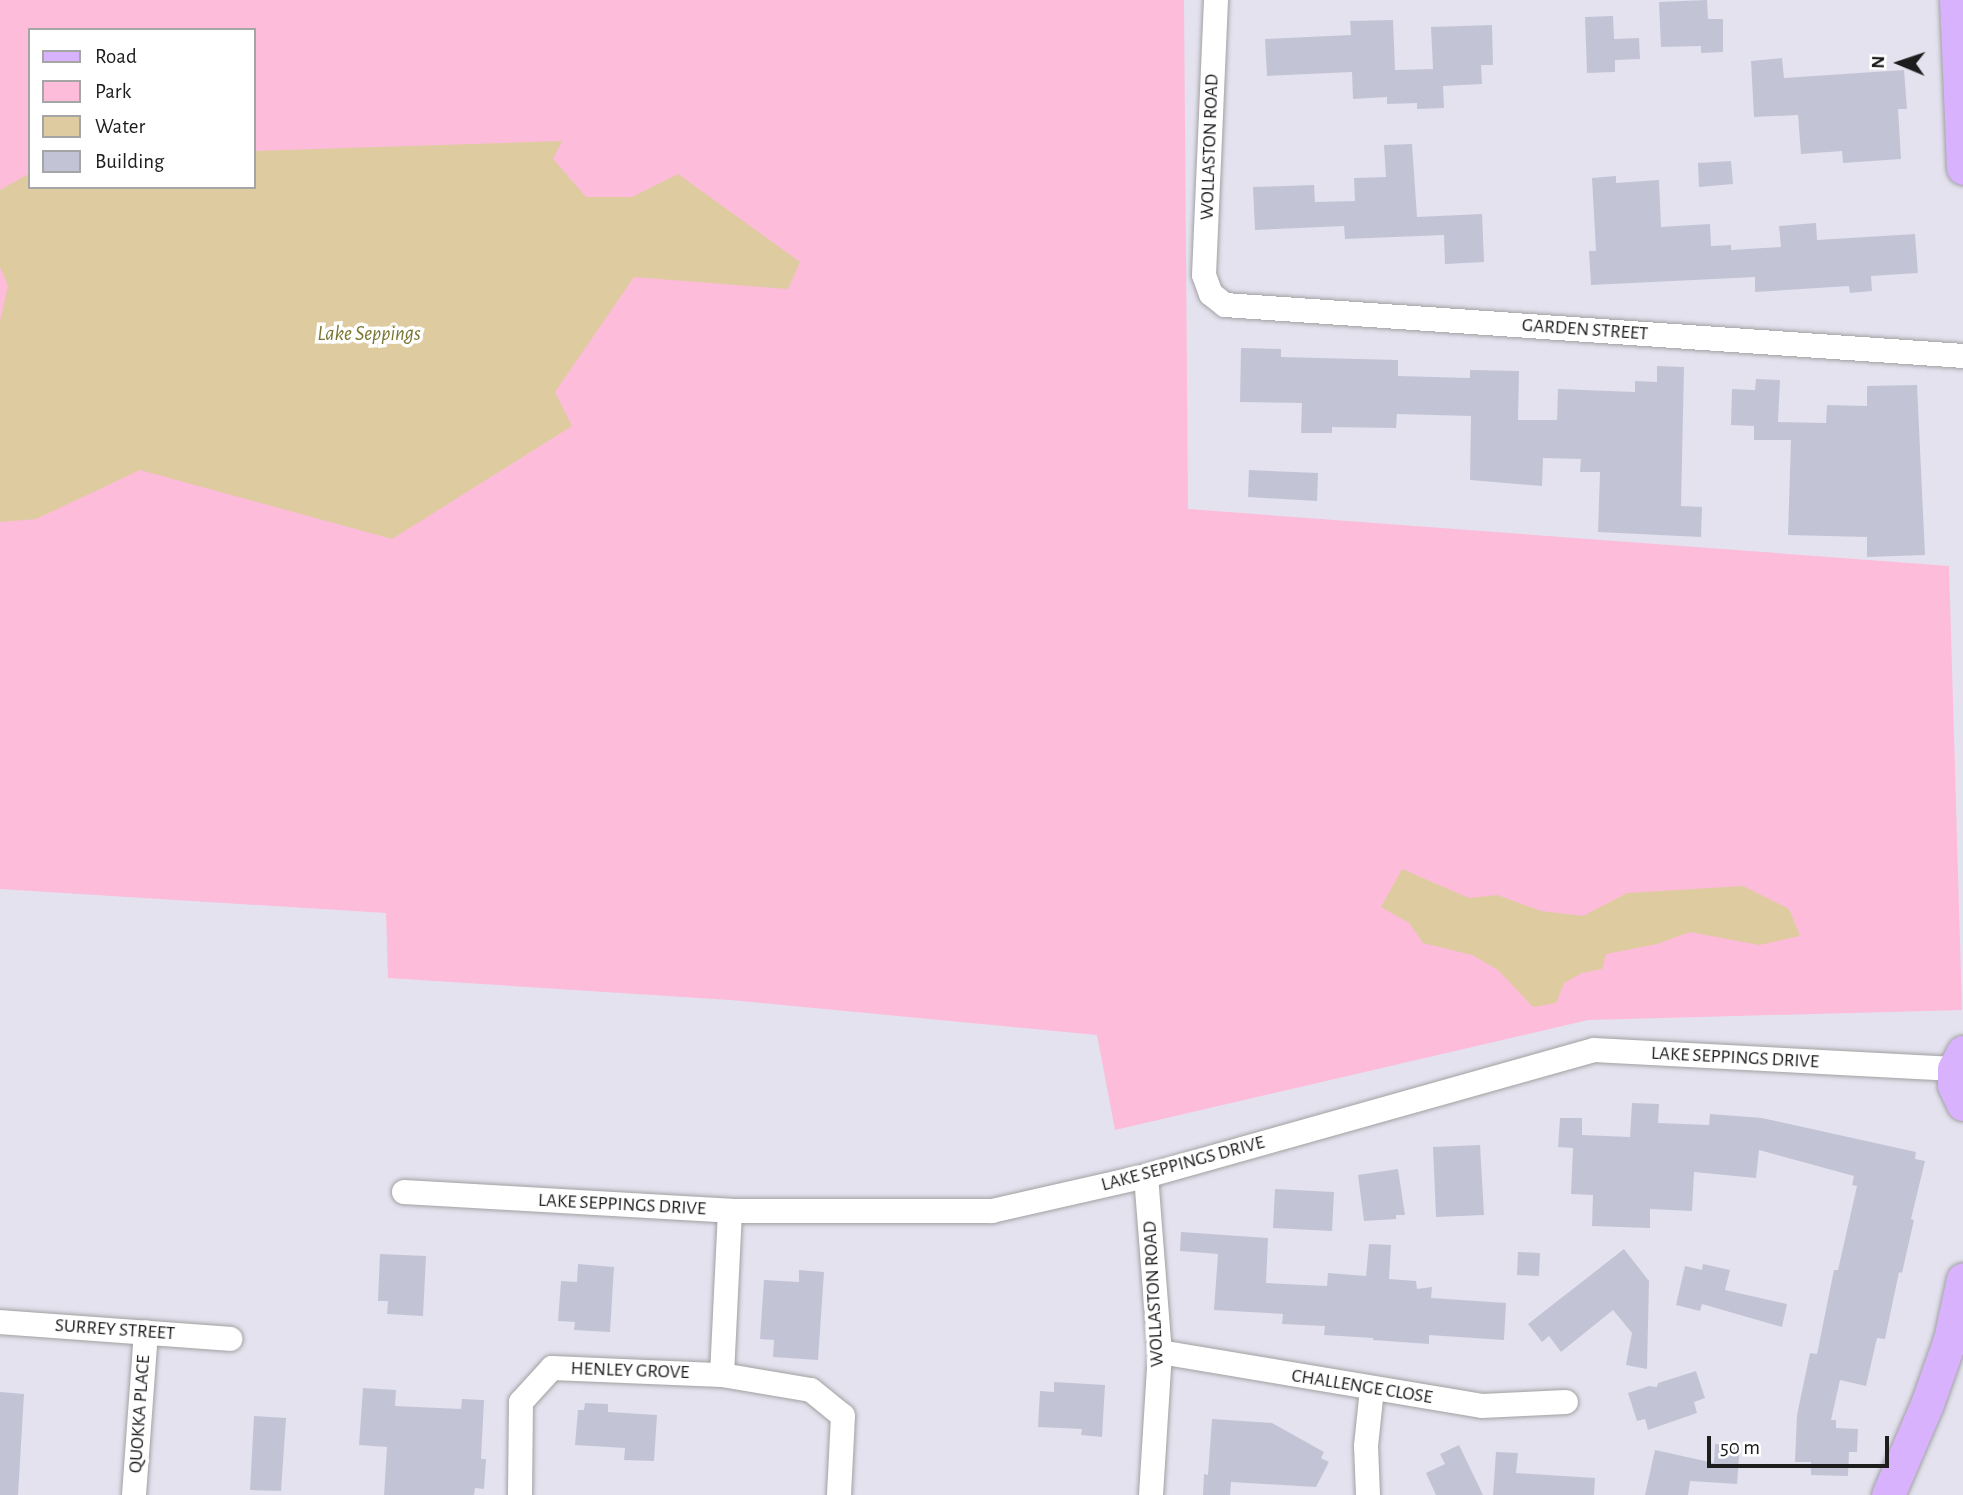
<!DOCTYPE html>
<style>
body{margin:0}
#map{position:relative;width:1963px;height:1495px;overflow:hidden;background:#e4e2ef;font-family:"Alegreya Sans",sans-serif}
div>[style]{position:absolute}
.park>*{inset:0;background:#fcbcda}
.water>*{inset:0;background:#dfcba0}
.building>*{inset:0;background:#c2c4d6}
.roads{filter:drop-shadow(0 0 2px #a1a1a1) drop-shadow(0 0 2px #a1a1a1)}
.minor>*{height:24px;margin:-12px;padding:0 12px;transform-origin:12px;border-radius:12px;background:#fff}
.secondary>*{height:33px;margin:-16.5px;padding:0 16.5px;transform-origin:16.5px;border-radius:16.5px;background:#d8b2fd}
span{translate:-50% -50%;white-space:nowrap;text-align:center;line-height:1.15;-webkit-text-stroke:7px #fff;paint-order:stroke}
.street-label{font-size:19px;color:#1d1d1d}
.water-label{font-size:21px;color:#797633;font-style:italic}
.legend{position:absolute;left:28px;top:28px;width:228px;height:161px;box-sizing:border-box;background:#fff;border:2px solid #a5a5a5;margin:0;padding:9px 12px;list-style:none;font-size:21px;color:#1d1d1d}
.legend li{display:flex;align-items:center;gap:14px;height:35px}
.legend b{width:35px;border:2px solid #a5a5a5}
.north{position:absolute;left:1865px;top:28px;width:70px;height:70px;-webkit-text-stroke:5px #fff;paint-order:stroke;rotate:272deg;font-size:19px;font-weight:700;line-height:28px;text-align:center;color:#1d1d1d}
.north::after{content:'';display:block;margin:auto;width:24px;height:32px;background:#1d1d1d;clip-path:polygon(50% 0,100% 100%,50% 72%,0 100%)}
.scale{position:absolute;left:1707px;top:1436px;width:182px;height:32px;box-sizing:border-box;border:4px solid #1d1d1d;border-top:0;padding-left:9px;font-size:21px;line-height:24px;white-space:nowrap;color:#1d1d1d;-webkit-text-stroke:5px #fff;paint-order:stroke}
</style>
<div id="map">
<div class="park">
<i style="clip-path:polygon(evenodd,0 0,1184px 0,1188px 509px,1949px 566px,1962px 1010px,1588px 1020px,1115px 1130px,1097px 1035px,730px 1000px,388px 978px,386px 913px,0 889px,0 0,30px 30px,254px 30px,254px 187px,30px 187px,30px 30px)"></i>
</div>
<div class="water">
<i style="clip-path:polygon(562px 141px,553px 159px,586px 197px,632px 197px,678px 174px,800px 262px,788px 289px,634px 277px,555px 392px,572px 426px,392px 539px,140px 470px,36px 519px,0 522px,0 321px,8px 286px,0 267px,0 190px,30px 173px,30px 187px,254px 187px,254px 151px)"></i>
<i style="clip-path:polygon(1402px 869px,1469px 898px,1497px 895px,1541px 911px,1583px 916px,1627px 893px,1743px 886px,1789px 909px,1800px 936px,1759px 945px,1690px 932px,1657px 944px,1606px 954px,1602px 969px,1582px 973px,1564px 983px,1556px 1003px,1533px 1007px,1498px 970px,1472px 955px,1423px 943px,1409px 923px,1381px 907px)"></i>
</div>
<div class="building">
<i style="clip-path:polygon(1707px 0,1708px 19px,1723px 19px,1723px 52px,1701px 53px,1701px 46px,1661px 47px,1659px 2px)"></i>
<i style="clip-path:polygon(1613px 16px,1614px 39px,1639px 38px,1640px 59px,1615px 60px,1615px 72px,1587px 73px,1585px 17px)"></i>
<i style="clip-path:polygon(1393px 20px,1395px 70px,1433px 69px,1431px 27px,1492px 25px,1493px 65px,1481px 65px,1482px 84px,1443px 86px,1444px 108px,1417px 109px,1417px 103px,1387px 104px,1387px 97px,1353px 99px,1352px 72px,1267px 76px,1265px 39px,1351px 35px,1350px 21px)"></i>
<i style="clip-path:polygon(1782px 58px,1784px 78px,1904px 70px,1907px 109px,1898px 109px,1901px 159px,1843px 163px,1842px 151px,1801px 154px,1798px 115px,1754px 117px,1751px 61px)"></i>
<i style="clip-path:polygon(1412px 144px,1417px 217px,1482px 214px,1484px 262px,1445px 264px,1444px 235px,1345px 239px,1344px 226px,1255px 230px,1253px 187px,1314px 185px,1315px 202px,1355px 201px,1354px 178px,1386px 177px,1384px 145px)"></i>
<i style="clip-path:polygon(1731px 161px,1733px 184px,1699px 187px,1698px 163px)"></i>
<i style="clip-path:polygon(1616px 176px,1616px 183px,1659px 180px,1661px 227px,1710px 224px,1711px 246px,1731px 245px,1731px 250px,1781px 247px,1779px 226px,1816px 223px,1817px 240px,1915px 234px,1918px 273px,1871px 276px,1872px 291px,1850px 293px,1849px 286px,1755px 292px,1755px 277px,1591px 285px,1589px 251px,1596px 251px,1592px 178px)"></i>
<i style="clip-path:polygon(1241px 348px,1281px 349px,1281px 357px,1398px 360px,1398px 376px,1470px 378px,1470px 370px,1519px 371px,1518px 420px,1557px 420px,1558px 389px,1635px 392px,1635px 381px,1657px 382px,1657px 366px,1684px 367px,1681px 506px,1702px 507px,1701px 537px,1598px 532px,1600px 472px,1580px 472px,1581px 459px,1543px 458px,1542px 486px,1470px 480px,1471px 416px,1397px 414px,1396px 428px,1332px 427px,1332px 433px,1301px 433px,1302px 403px,1240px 402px)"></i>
<i style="clip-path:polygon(1756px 379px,1780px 380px,1778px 422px,1826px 423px,1827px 405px,1867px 406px,1867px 386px,1917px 385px,1925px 555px,1867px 557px,1867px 537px,1788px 535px,1791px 440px,1754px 440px,1754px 426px,1731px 425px,1732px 389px,1755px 390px)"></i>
<i style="clip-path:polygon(1249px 470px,1318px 473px,1317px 501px,1248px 497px)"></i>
<i style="clip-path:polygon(1632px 1103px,1659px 1104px,1658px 1123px,1709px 1125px,1710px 1114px,1762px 1118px,1916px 1152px,1915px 1159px,1925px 1161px,1911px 1219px,1914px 1220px,1902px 1273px,1899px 1272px,1885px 1339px,1877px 1338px,1866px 1386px,1840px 1380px,1831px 1420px,1836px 1420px,1836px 1428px,1858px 1429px,1857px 1452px,1849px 1452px,1848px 1476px,1811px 1475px,1811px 1462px,1795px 1462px,1797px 1415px,1810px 1353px,1817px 1354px,1834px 1270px,1838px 1270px,1857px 1186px,1852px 1185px,1854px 1176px,1759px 1150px,1756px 1178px,1694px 1172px,1692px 1211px,1650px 1209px,1650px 1228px,1592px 1226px,1593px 1195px,1571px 1194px,1573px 1148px,1558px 1147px,1560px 1118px,1582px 1118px,1582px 1135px,1630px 1137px)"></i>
<i style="clip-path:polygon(1480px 1145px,1484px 1215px,1436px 1217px,1433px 1147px)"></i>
<i style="clip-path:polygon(1398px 1169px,1405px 1215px,1396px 1215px,1396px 1219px,1364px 1221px,1358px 1175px)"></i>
<i style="clip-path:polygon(1275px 1189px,1334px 1192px,1332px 1231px,1273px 1228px)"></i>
<i style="clip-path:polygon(1181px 1232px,1268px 1238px,1266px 1283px,1327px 1286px,1328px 1273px,1366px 1276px,1369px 1244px,1391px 1245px,1389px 1279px,1416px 1281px,1417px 1289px,1432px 1287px,1431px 1298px,1506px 1303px,1504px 1340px,1429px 1335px,1429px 1344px,1373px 1340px,1373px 1338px,1324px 1335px,1325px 1326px,1282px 1324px,1283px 1314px,1214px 1310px,1218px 1254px,1180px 1251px)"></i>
<i style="clip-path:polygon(1624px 1249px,1649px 1281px,1647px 1369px,1626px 1365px,1632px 1333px,1613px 1310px,1561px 1352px,1549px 1336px,1542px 1342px,1528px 1324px)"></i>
<i style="clip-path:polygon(1518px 1252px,1540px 1253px,1539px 1276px,1517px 1275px)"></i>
<i style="clip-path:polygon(380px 1254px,426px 1256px,423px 1316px,387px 1314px,388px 1301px,378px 1301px)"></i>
<i style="clip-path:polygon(578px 1264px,614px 1267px,610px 1332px,574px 1330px,575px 1322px,558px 1321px,561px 1281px,577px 1282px)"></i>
<i style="clip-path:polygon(1703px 1264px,1730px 1270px,1725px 1290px,1787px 1304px,1782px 1327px,1702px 1304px,1700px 1311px,1676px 1305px,1685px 1266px,1702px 1270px)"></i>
<i style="clip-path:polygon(799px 1270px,824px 1272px,818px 1360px,773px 1357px,774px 1340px,760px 1339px,764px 1280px,799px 1282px)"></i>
<i style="clip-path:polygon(1696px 1371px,1705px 1398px,1694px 1402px,1697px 1413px,1648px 1430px,1645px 1419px,1637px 1421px,1628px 1393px,1649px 1386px,1657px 1387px,1658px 1383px)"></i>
<i style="clip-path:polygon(1054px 1382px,1105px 1385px,1102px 1437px,1081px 1435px,1082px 1429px,1038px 1427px,1040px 1391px,1054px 1392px)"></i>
<i style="clip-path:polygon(363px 1388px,396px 1390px,395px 1406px,461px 1409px,462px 1399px,484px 1400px,481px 1459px,486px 1459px,484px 1489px,475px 1488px,474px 1495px,384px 1495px,387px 1447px,359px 1445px)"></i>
<i style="clip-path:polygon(0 1392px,24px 1394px,18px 1495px,0 1495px)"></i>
<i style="clip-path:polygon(585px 1403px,608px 1404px,608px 1412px,657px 1415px,654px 1461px,624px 1460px,625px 1448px,575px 1445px,578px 1410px,584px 1410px)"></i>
<i style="clip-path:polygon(254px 1416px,286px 1418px,281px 1491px,250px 1490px)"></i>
<i style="clip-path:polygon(1212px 1419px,1272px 1423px,1324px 1452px,1321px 1458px,1329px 1462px,1316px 1487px,1231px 1482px,1230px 1495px,1203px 1495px,1204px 1474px,1208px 1475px)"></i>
<i style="clip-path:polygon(1715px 1444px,1740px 1445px,1737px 1484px,1690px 1481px,1688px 1495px,1645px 1495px,1655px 1450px,1714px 1463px)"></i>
<i style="clip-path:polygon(1459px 1445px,1483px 1495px,1436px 1495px,1426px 1473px,1445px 1464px,1440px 1454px)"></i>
<i style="clip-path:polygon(1496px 1452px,1518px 1453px,1516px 1473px,1595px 1478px,1594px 1495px,1493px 1495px)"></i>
</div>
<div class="roads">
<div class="minor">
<i style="left:1216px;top:0;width:275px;rotate:92.5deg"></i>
<i style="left:1204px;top:275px;width:20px;rotate:70deg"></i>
<i style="left:1211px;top:294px;width:18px;rotate:38deg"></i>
<i style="left:1225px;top:305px;width:740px;rotate:3.95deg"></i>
<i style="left:1146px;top:1176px;width:177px;rotate:85.5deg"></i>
<i style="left:1160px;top:1352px;width:143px;rotate:93.6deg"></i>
<i style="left:404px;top:1192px;width:327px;rotate:3.3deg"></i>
<i style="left:730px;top:1211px;width:262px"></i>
<i style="left:992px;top:1211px;width:158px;rotate:-12.8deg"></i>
<i style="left:1146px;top:1176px;width:465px;rotate:-15.7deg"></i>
<i style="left:1594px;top:1050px;width:361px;rotate:3deg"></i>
<i style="left:0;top:1322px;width:231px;rotate:4.2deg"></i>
<i style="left:1160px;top:1352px;width:326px;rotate:9.5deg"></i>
<i style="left:1482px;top:1406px;width:84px;rotate:-2.7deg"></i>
<i style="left:722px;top:1375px;width:164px;rotate:-87.2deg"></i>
<i style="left:134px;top:1495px;width:163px;rotate:-85.8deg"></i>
<i style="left:520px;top:1495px;width:93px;rotate:-89.4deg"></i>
<i style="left:521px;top:1402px;width:46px;rotate:-47.6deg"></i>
<i style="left:552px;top:1368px;width:170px;rotate:2.4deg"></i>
<i style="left:722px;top:1375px;width:90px;rotate:9.6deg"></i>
<i style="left:811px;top:1390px;width:41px;rotate:39.1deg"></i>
<i style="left:843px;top:1416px;width:79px;rotate:92.9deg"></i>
<i style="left:1368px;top:1495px;width:49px;rotate:-92.3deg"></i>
<i style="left:1366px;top:1446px;width:57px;rotate:-84deg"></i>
</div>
<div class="secondary">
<i style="left:1956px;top:0;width:168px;rotate:87.6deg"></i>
<i style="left:1963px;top:1052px;width:19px;rotate:118deg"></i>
<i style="left:1954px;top:1069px;width:16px;rotate:90deg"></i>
<i style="left:1954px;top:1085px;width:21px;rotate:65deg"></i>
<i style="left:1888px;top:1495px;width:99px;rotate:-66.8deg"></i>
<i style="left:1927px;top:1404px;width:69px;rotate:-70.5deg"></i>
<i style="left:1950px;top:1339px;width:61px;rotate:-77.8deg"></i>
</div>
</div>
<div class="street-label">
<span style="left:1210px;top:147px;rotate:-88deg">WOLLASTON ROAD</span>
<span style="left:1585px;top:330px;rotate:4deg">GARDEN STREET</span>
<span style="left:1735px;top:1058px;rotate:3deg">LAKE SEPPINGS DRIVE</span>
<span style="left:1183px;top:1164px;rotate:-15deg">LAKE SEPPINGS DRIVE</span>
<span style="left:622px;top:1205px;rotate:3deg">LAKE SEPPINGS DRIVE</span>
<span style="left:1154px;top:1294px;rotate:-93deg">WOLLASTON ROAD</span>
<span style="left:115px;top:1330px;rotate:4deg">SURREY STREET</span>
<span style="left:630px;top:1371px;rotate:2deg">HENLEY GROVE</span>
<span style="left:1362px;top:1387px;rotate:9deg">CHALLENGE CLOSE</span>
<span style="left:140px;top:1414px;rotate:-86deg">QUOKKA PLACE</span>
</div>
<div class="water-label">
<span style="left:369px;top:334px">Lake Seppings</span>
</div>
<ul class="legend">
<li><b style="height:9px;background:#d8b2fd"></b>Road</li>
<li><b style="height:19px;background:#fcbcda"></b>Park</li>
<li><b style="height:19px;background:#dfcba0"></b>Water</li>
<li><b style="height:19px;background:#c2c4d6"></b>Building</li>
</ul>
<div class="north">N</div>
<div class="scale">50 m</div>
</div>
